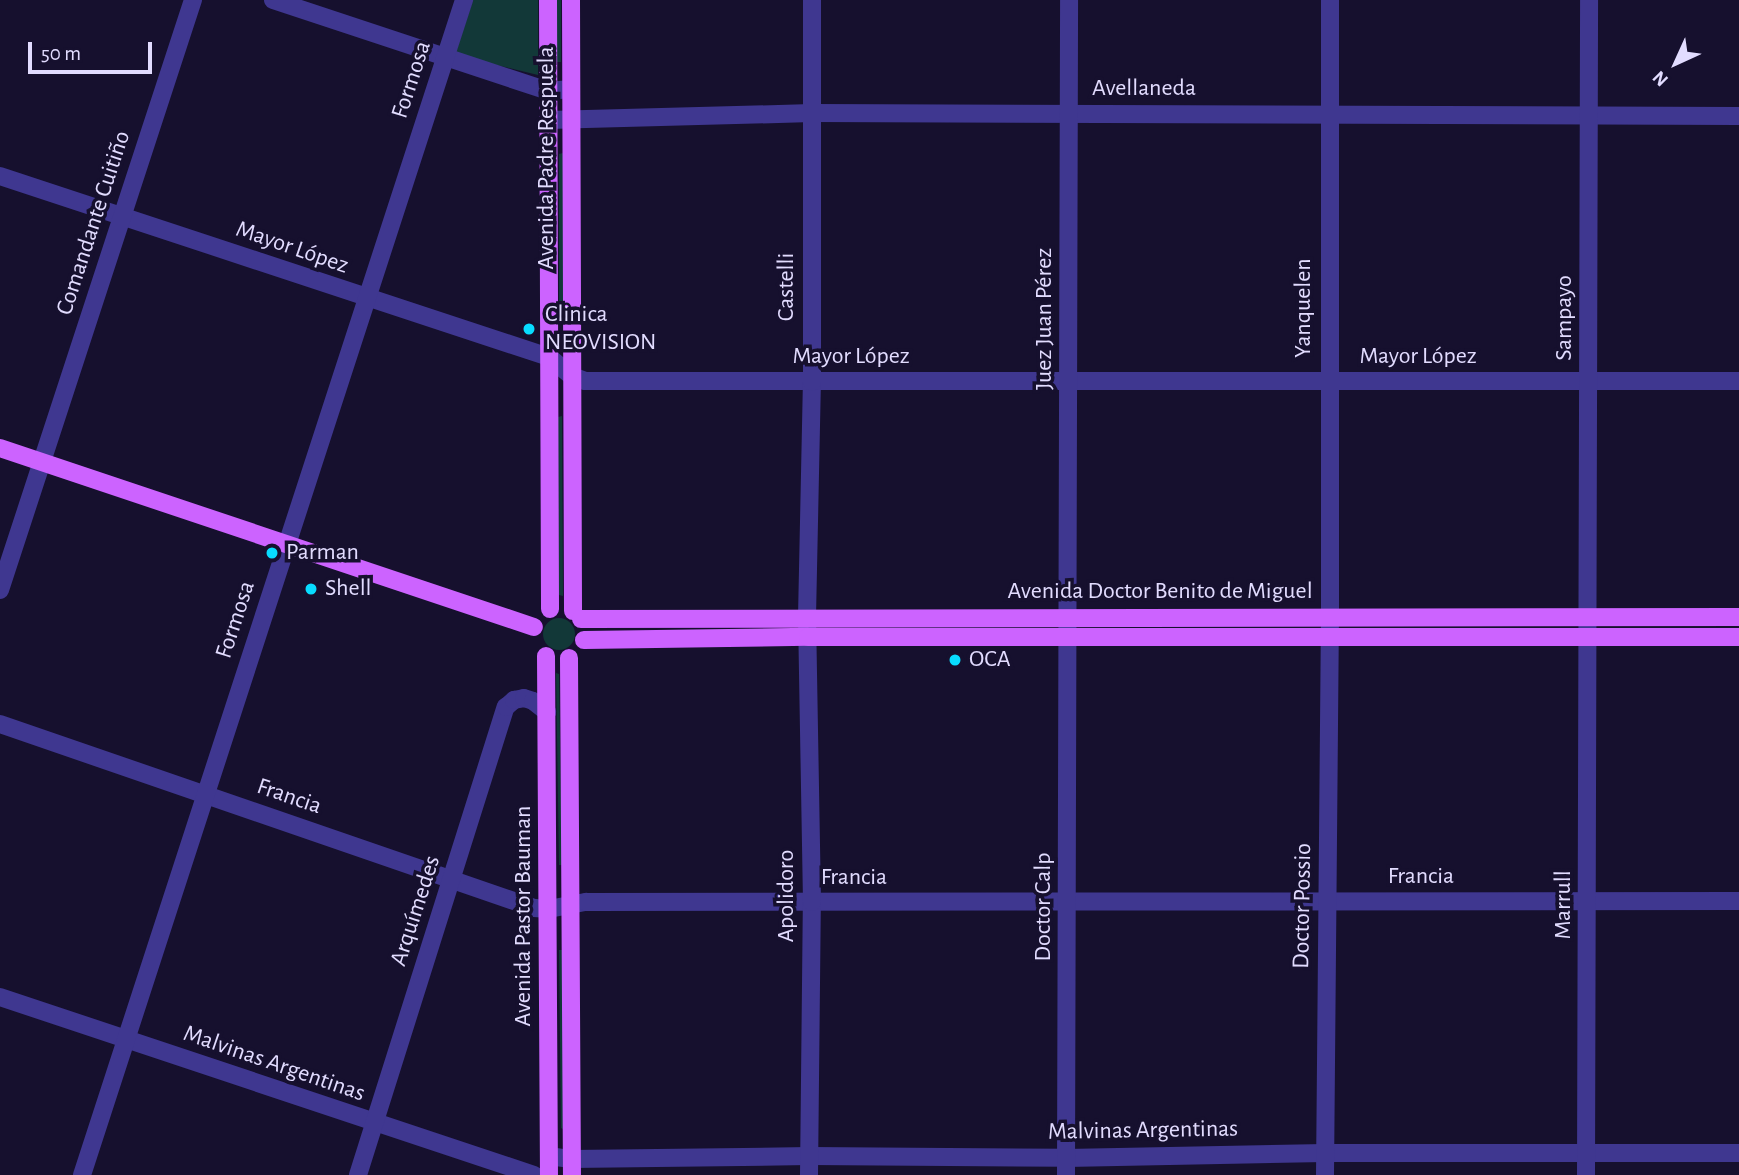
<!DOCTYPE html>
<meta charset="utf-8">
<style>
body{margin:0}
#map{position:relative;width:1739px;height:1175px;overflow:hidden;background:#16102e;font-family:"Alegreya Sans",sans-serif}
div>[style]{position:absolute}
.green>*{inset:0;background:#123838}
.round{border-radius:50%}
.minor>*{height:18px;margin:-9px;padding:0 9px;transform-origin:9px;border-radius:9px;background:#3f3790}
.major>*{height:18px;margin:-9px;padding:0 9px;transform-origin:9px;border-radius:9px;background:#cc63ff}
.dots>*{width:19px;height:19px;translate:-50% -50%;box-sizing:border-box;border:4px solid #16102e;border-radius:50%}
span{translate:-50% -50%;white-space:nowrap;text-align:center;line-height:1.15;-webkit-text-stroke:7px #16102e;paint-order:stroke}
.street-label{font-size:24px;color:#e2dcff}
.poi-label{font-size:24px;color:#e2dcff}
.left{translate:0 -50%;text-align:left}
.north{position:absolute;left:1641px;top:28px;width:70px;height:70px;-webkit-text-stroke:5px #16102e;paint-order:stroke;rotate:225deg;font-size:19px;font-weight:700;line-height:28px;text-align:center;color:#e2dcff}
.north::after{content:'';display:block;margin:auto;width:24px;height:32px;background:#e2dcff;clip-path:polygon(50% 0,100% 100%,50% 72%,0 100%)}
.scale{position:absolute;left:28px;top:42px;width:124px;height:32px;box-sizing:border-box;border:4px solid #e2dcff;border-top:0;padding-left:9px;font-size:21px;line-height:24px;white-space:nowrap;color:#e2dcff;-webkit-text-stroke:5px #16102e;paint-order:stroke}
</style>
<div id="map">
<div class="green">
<i style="clip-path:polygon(473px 0,538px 0,538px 75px,455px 55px)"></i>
<i style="clip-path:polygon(557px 0,561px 0,561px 62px,557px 62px)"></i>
<i style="clip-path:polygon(563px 153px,563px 314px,559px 314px,559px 154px)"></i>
<i style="clip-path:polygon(562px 416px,563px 596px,559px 595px,558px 417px)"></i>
<i class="round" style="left:543px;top:618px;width:32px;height:32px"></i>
<i style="clip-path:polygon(556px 673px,559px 674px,562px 865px,559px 865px)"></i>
<i style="clip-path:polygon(559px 950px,564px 950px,565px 1130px,561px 1128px)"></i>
</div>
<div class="minor">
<i style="left:273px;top:0;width:290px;rotate:18.3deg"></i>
<i style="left:548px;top:91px;width:23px;rotate:-5deg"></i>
<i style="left:549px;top:120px;width:263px;rotate:-1.5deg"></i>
<i style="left:812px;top:113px;width:927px;rotate:0.19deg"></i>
<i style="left:0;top:176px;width:578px;rotate:18.25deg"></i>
<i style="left:549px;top:357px;width:30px;rotate:40deg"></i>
<i style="left:572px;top:376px;width:14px;rotate:21deg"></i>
<i style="left:585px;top:381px;width:1154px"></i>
<i style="left:0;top:590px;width:621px;rotate:-71.89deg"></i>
<i style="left:0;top:724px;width:565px;rotate:19.01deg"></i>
<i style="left:534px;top:908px;width:15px;rotate:4deg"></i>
<i style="left:549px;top:909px;width:38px;rotate:-11deg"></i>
<i style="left:586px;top:902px;width:1153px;rotate:-0.05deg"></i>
<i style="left:0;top:997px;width:563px;rotate:18.43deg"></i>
<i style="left:549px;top:1156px;width:22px;rotate:8deg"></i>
<i style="left:571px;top:1159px;width:238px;rotate:-0.7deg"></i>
<i style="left:809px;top:1156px;width:257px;rotate:0.4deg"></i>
<i style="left:1066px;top:1158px;width:259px;rotate:-1.1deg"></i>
<i style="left:1325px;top:1153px;width:414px"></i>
<i style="left:82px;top:1175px;width:1236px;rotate:-71.99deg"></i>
<i style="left:358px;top:1175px;width:491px;rotate:-72.5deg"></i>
<i style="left:506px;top:707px;width:11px;rotate:-41deg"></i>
<i style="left:514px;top:700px;width:10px;rotate:-11deg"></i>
<i style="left:524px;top:698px;width:9px;rotate:18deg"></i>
<i style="left:533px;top:701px;width:18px;rotate:38deg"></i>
<i style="left:809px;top:1175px;width:273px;rotate:-89.4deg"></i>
<i style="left:812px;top:902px;width:285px;rotate:-91deg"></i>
<i style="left:807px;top:617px;width:235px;rotate:-88.8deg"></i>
<i style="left:812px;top:382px;width:382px;rotate:-90deg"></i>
<i style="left:1066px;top:1175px;width:1175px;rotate:-89.85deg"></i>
<i style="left:1325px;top:1175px;width:559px;rotate:-89.49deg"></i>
<i style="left:1330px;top:616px;width:616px;rotate:-90deg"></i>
<i style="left:1586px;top:1175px;width:1175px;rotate:-89.85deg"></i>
</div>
<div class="major">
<i style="left:548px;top:0;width:609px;rotate:89.81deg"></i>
<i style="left:571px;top:0;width:611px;rotate:89.81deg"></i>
<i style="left:0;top:448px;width:563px;rotate:18.53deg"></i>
<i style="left:581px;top:619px;width:1158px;rotate:-0.1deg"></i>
<i style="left:584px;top:640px;width:224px;rotate:-0.8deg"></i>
<i style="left:808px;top:637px;width:931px"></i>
<i style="left:546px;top:656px;width:519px;rotate:89.67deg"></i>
<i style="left:569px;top:658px;width:517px;rotate:89.67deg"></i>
</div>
<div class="dots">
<i style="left:529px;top:329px;background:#08dcff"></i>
<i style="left:272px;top:553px;background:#08dcff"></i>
<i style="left:311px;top:589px;background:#08dcff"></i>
<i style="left:955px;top:660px;background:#08dcff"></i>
</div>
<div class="street-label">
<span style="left:412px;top:80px;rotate:-72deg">Formosa</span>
<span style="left:1144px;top:89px">Avellaneda</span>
<span style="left:547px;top:158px;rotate:-90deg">Avenida Padre Respuela</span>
<span style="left:94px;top:223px;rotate:-72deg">Comandante Cuitiño</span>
<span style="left:292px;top:248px;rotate:19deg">Mayor López</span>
<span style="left:787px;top:287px;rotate:-90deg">Castelli</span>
<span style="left:1304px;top:308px;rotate:-90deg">Yanquelen</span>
<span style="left:1565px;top:318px;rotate:-90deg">Sampayo</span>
<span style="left:1045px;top:319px;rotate:-90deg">Juez Juan Pérez</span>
<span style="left:851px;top:357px">Mayor López</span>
<span style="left:1418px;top:357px">Mayor López</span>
<span style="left:1160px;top:592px">Avenida Doctor Benito de Miguel</span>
<span style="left:236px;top:620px;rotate:-72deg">Formosa</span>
<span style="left:289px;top:797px;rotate:19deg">Francia</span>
<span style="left:1421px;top:877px">Francia</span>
<span style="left:854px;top:878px">Francia</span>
<span style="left:787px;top:896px;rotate:-90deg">Apolidoro</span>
<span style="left:1564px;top:905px;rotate:-90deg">Marrull</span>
<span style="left:1303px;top:906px;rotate:-89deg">Doctor Possio</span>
<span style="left:1044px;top:907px;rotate:-90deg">Doctor Calp</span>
<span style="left:416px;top:911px;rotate:-72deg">Arquímedes</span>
<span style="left:524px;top:916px;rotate:-90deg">Avenida Pastor Bauman</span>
<span style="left:274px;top:1064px;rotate:19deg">Malvinas Argentinas</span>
<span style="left:1143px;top:1131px;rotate:-1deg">Malvinas Argentinas</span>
</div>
<div class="poi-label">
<span class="left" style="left:545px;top:329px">Clinica<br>NEOVISION</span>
<span class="left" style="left:286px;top:553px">Parman</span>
<span class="left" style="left:325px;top:589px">Shell</span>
<span class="left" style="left:969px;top:660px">OCA</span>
</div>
<div class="north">N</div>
<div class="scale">50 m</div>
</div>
